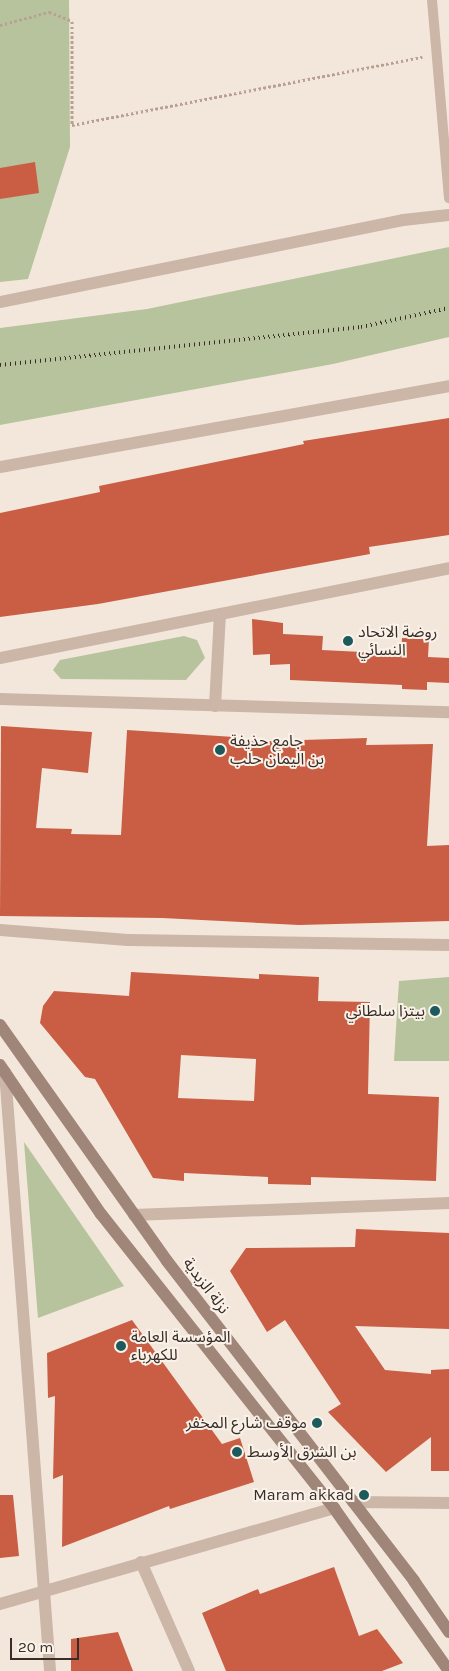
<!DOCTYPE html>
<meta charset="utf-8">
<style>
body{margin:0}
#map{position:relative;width:449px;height:1671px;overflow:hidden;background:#f3e7dc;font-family:Karla,"Noto Sans Arabic",sans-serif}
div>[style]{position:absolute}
.green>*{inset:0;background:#b7c39c}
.building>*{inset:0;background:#ca5e44}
.path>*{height:3px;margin-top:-1.5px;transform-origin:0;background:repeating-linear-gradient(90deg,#b8a092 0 2.5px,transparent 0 5px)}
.service>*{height:10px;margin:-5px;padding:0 5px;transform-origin:5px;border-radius:5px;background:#ccb6a8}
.minor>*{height:12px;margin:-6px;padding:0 6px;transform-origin:6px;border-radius:6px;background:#ccb6a8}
.tertiary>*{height:12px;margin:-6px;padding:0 6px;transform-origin:6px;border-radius:6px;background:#ccb6a8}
.secondary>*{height:12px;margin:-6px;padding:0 6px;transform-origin:6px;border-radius:6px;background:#a08579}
.rail>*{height:4px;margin-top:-2px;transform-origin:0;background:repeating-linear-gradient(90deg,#382d28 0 1px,transparent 0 5px)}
.dots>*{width:14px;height:14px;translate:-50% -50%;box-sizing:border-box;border:2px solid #faf2e9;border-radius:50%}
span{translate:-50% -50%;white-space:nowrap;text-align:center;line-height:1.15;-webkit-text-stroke:4px #faf2e9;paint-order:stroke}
.poi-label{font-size:16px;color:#382d28}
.left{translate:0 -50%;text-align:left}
.right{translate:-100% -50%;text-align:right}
.street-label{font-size:16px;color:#382d28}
.scale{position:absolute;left:10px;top:1638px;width:69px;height:22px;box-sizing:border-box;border:2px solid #382d28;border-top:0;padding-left:6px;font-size:15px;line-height:18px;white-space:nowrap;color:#382d28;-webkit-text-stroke:4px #faf2e9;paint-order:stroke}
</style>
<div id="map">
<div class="green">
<i style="clip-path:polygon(0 0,69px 0,70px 147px,28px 279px,0 282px)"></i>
<i style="clip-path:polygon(449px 247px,449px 337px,333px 364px,0 425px,0 328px,147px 309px)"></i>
<i style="clip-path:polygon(184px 636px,197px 640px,205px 658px,186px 680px,61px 679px,53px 670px,60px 660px)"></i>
<i style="clip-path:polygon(449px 977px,449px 1061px,394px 1061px,399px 981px)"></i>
<i style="clip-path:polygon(24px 1142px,124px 1286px,38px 1318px)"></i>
</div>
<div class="building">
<i style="clip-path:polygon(35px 162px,39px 193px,0 199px,0 168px)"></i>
<i style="clip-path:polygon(449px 418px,449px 535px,369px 547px,370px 554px,98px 604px,0 617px,0 513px,100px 492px,99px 486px,304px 444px,303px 441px)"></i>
<i style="clip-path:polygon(252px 619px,283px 623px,283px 634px,323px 636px,322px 650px,401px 654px,402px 638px,429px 639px,428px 657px,449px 658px,449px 683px,427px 682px,427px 690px,402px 689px,402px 685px,290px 680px,290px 664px,270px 665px,270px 654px,253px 655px)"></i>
<i style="clip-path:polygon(1px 726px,92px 732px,88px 773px,42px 768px,36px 828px,72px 829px,71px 834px,121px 835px,127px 730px,234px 737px,234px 742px,367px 738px,366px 745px,433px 744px,427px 846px,449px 845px,449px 921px,299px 925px,162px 918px,0 916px)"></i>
<i style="clip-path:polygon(evenodd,131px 972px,259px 979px,259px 974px,319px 977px,318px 1001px,370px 1002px,368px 1094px,439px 1097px,436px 1181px,311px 1177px,311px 1185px,268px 1184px,268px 1177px,184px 1173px,184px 1181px,153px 1178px,95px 1079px,85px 1077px,40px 1023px,43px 1006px,54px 991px,129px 996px,131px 972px,181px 1055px,256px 1059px,254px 1101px,178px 1098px,181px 1055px)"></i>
<i style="clip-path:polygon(356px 1229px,449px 1233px,449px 1329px,355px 1326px,385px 1370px,431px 1374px,431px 1370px,449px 1369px,449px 1471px,431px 1471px,431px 1437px,386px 1472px,328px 1412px,341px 1404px,285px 1320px,267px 1332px,230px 1271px,246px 1248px,355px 1247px)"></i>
<i style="clip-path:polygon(132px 1320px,222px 1444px,240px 1438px,254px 1482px,170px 1509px,169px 1506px,62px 1547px,63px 1475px,53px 1479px,55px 1396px,48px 1398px,47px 1353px)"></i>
<i style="clip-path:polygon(0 1495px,13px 1495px,19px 1556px,0 1558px)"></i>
<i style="clip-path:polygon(334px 1567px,359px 1636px,377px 1629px,403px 1663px,382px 1671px,226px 1671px,202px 1613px,258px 1589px,260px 1594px)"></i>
<i style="clip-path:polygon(118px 1632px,133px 1671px,71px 1671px,71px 1639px)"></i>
</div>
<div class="path">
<i style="left:0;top:25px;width:51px;rotate:-14.9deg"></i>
<i style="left:49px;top:12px;width:25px;rotate:21deg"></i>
<i style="left:72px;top:21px;width:104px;rotate:90deg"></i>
<i style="left:72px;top:125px;width:357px;rotate:-11deg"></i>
</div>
<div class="service">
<i style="left:432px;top:0;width:199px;rotate:85.1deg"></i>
</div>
<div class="minor">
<i style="left:0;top:302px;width:411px;rotate:-11.5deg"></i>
<i style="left:403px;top:220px;width:46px;rotate:-6.2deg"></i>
<i style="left:0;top:467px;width:456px;rotate:-10.2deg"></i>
<i style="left:0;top:658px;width:458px;rotate:-11.3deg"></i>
<i style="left:0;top:699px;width:449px;rotate:1.7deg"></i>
<i style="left:215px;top:706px;width:92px;rotate:-86.9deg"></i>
<i style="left:0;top:930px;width:128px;rotate:4.5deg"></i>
<i style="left:128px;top:940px;width:321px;rotate:0.9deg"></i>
<i style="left:5px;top:1072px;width:601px;rotate:85.7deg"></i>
<i style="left:134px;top:1215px;width:315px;rotate:-2.2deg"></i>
<i style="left:141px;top:1562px;width:119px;rotate:66.2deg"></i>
</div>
<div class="tertiary">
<i style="left:353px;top:1502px;width:96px;rotate:0.6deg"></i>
<i style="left:0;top:1604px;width:348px;rotate:-16deg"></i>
</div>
<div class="secondary">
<i style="left:0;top:1025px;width:289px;rotate:54.7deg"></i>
<i style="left:167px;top:1261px;width:404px;rotate:52.3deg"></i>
<i style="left:414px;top:1581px;width:62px;rotate:55.5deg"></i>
<i style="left:0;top:1065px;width:180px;rotate:55.9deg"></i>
<i style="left:101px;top:1214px;width:375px;rotate:51.6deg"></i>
<i style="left:334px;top:1508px;width:199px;rotate:54.8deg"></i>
</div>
<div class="rail">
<i style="left:0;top:365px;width:363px;rotate:-6deg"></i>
<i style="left:361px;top:327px;width:90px;rotate:-12.2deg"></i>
</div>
<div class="dots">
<i style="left:348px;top:641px;background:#1c5a5b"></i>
<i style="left:220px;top:750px;background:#1c5a5b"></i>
<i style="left:435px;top:1011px;background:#1c5a5b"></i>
<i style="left:121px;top:1346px;background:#1c5a5b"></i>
<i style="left:317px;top:1423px;background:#1c5a5b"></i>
<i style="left:237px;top:1452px;background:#1c5a5b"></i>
<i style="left:364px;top:1495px;background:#1c5a5b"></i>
</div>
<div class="poi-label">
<span class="left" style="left:358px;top:641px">روضة الاتحاد<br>النسائي</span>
<span class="left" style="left:230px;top:750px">جامع حذيفة<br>بن اليمان حلب</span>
<span class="right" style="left:425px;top:1011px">بيتزا سلطاني</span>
<span class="left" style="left:131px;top:1346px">المؤسسة العامة<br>للكهرباء</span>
<span class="right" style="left:307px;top:1423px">موقف شارع المخفر</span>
<span class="left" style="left:247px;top:1452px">بن الشرق الأوسط</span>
<span class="right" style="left:354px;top:1495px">Maram akkad</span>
</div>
<div class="street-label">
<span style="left:206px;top:1286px;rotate:53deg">نزلة الزبدية</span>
</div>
<div class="scale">20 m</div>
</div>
